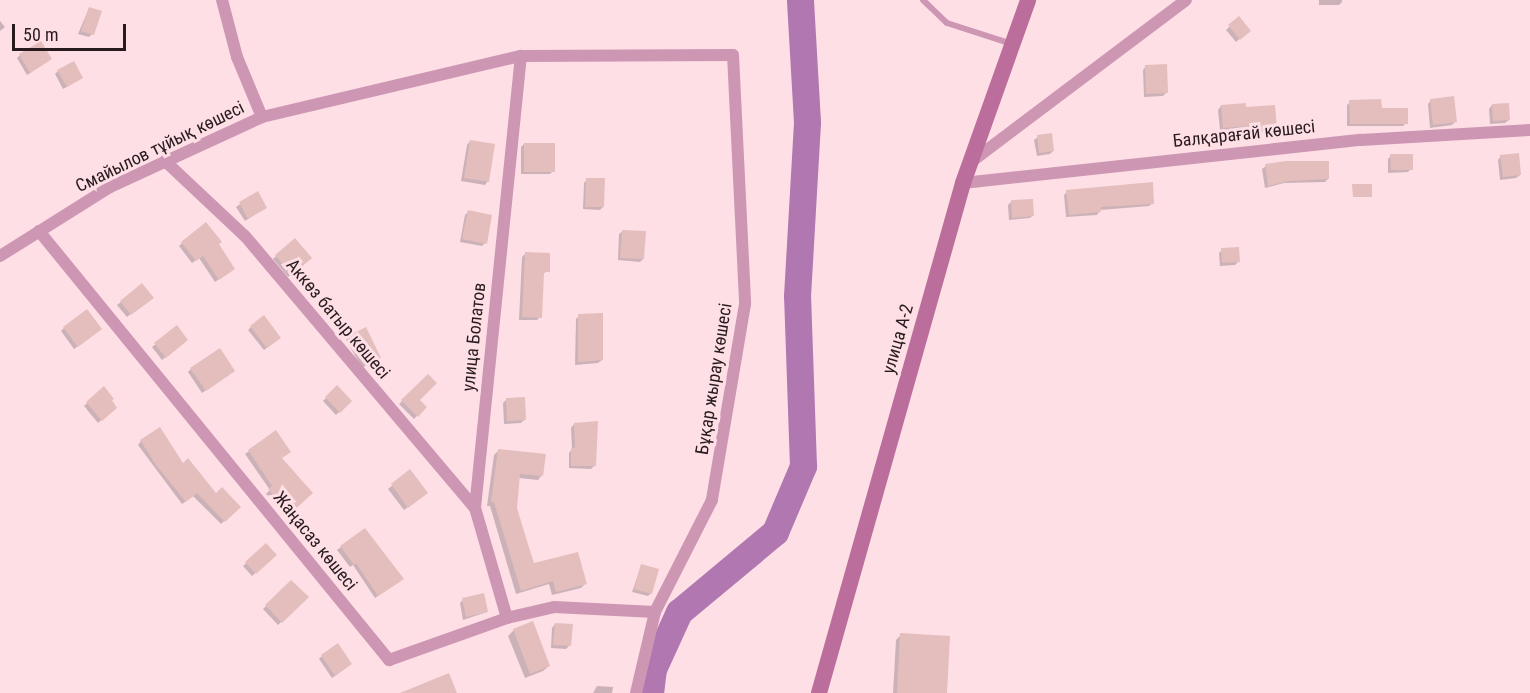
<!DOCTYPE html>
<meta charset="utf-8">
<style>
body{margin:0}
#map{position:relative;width:1530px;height:693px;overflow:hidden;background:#fedfe6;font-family:"Roboto Condensed",sans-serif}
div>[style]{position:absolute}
.shadow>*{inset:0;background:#0003}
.river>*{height:27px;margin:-13.5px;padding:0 13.5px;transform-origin:13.5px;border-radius:13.5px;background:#b077b0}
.building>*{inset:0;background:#e4bebc}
.lane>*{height:6px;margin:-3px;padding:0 3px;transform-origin:3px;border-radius:3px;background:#cd97b4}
.street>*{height:12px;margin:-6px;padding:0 6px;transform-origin:6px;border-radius:6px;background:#cd97b4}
.secondary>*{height:16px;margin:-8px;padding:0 8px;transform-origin:8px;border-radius:8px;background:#bb6e9b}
span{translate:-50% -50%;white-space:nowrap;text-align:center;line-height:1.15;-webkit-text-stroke:6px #fedfe6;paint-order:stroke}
.street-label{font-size:18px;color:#281b1e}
.scale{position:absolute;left:12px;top:24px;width:114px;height:27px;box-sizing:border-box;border:3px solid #281b1e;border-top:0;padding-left:8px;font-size:18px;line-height:21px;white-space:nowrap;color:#281b1e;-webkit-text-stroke:4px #fedfe6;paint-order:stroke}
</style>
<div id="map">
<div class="shadow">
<i style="clip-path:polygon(1319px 0,1342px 0,1342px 2px,1339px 5px,1319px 5px)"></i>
<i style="clip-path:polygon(89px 8px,92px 34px,89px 37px,78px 34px)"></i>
<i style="clip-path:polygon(1239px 18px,1245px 34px,1236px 42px,1226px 30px)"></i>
<i style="clip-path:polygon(0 21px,5px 27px,0 31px)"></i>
<i style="clip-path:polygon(20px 55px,47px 62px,27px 75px,17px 58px)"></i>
<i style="clip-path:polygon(1146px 66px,1166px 93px,1163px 96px,1144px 97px,1143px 70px)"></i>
<i style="clip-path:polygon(58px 71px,82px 78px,63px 89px,55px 74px)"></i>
<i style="clip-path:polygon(1431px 100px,1455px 122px,1452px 125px,1430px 128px,1428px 104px)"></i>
<i style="clip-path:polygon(1350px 102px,1380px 109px,1406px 123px,1403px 126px,1347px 126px,1347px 105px)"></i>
<i style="clip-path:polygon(1492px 105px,1509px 120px,1505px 123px,1490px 124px,1489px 109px)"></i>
<i style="clip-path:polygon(1221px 106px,1245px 109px,1276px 128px,1272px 132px,1261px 132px,1261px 127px,1220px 130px,1218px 110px)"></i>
<i style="clip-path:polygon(1038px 137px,1053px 151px,1050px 154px,1037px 156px,1034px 140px)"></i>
<i style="clip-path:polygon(470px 141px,488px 181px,485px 185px,461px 181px,467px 145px)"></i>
<i style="clip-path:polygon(524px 144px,553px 171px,550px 174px,521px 174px,521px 147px)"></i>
<i style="clip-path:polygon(1391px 156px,1411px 169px,1408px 172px,1388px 173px,1388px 159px)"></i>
<i style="clip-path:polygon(1501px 156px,1520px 175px,1516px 178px,1500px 180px,1498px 160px)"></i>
<i style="clip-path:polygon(1266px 166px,1328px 179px,1325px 182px,1284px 183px,1265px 188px,1262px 169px)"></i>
<i style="clip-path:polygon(587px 179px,603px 207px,600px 210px,583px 209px,584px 183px)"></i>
<i style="clip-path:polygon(1067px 192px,1153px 203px,1149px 206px,1100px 210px,1097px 215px,1066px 217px,1064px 195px)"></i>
<i style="clip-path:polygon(257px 193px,265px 208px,245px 221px,236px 207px)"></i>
<i style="clip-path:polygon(1011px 202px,1033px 215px,1030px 218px,1009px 220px,1008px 205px)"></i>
<i style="clip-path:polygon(468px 212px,485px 243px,482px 246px,460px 242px,465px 215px)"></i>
<i style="clip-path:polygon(623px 231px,643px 259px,640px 262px,618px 260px,619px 234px)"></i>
<i style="clip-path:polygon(182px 243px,217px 244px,233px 269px,215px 282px,199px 258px,192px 263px,179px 246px)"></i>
<i style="clip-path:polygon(1222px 250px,1239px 261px,1235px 265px,1220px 266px,1219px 253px)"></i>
<i style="clip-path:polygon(526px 253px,548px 271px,542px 274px,540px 317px,537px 320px,519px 320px,522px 257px)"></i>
<i style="clip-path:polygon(276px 256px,307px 261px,288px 277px,273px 259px)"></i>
<i style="clip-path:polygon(148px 301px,127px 317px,117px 305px,121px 302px)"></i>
<i style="clip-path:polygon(579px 316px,602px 360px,598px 363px,575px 365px,576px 319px)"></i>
<i style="clip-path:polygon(251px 327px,276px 341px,264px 350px,248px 330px)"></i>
<i style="clip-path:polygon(64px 328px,97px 332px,74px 349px,61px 331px)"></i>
<i style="clip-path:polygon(349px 337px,379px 358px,362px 368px,346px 340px)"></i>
<i style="clip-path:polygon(183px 343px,162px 360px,152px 347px,156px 344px)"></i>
<i style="clip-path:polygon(191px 369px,230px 374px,202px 393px,188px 372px)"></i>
<i style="clip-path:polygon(428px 376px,418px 400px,425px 407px,414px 419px,399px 404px)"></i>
<i style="clip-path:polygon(337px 387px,350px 401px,336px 415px,323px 401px)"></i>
<i style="clip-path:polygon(103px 388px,115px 408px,98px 423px,84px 406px)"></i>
<i style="clip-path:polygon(507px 399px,524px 420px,521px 423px,504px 424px,503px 403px)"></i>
<i style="clip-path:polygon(574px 424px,594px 466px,591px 469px,569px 468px,569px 453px,572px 449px,571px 428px)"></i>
<i style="clip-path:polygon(275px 433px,280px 459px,311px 493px,286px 516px,266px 494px,270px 490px,245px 454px)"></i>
<i style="clip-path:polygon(141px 441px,182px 465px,216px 495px,239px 507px,221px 524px,193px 496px,182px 504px,138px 445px)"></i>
<i style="clip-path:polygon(499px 450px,542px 475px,538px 480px,519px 478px,516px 508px,533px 565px,585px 584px,581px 588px,552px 595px,549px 584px,516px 594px,490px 506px,487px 506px,494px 455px)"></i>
<i style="clip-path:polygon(410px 472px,423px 496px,404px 510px,388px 489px)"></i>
<i style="clip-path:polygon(364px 530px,399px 582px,375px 598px,353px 565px,350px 567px,337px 550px)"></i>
<i style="clip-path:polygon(266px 545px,275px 555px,252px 576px,243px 566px)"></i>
<i style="clip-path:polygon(641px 566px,651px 593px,648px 596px,632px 592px)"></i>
<i style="clip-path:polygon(291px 582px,307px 597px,278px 625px,263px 609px)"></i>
<i style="clip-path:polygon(463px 600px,487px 612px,463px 620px,460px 603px)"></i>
<i style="clip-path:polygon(555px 624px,570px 645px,566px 649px,551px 648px,552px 628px)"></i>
<i style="clip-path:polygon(514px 630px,549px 666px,543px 671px,525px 678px,508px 636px)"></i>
<i style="clip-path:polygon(901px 635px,946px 693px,893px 693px,896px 640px)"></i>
<i style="clip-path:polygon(322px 656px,347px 667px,332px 678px,319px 659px)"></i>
<i style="clip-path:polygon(597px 686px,613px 687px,612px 693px,593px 693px)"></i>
</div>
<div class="river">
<i style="left:650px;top:693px;width:24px;rotate:-83deg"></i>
<i style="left:653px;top:669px;width:63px;rotate:-65.5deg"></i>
<i style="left:679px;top:612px;width:125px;rotate:-39.8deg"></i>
<i style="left:775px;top:532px;width:72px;rotate:-67deg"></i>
<i style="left:803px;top:466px;width:170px;rotate:-92deg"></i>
<i style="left:797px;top:296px;width:174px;rotate:-86.7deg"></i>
<i style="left:807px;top:122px;width:122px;rotate:-93.3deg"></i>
</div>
<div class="building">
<i style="clip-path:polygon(89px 7px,102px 11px,94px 35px,81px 31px)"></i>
<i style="clip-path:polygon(1239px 16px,1251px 31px,1240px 40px,1228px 25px)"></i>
<i style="clip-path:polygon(41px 41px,52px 59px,30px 73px,19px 54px)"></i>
<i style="clip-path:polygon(74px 61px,83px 78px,67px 87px,57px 70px)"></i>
<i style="clip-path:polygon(1167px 64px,1168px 93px,1146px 94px,1145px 65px)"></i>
<i style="clip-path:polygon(1454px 96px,1457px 122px,1433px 125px,1430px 99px)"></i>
<i style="clip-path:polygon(1381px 99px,1382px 108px,1408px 108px,1408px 124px,1350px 124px,1349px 100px)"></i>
<i style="clip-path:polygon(1246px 103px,1246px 107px,1275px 105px,1277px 129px,1264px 130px,1264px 125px,1223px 128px,1221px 105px)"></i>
<i style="clip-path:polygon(1509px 103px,1510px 120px,1493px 121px,1492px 104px)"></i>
<i style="clip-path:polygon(1052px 133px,1054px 151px,1039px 153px,1037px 135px)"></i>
<i style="clip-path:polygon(470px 140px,495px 144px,489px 182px,464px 178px)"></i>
<i style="clip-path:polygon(524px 143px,555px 143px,555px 172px,524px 172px)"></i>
<i style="clip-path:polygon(1519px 153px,1521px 175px,1503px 177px,1500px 155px)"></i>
<i style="clip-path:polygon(1390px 154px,1413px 154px,1413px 170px,1391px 170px)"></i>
<i style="clip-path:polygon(1286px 161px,1329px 161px,1329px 179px,1289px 181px,1268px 186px,1265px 164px)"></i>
<i style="clip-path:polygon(586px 178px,605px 178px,604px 207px,585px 207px)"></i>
<i style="clip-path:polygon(1153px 182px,1154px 204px,1101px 207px,1101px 212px,1069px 215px,1066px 190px)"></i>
<i style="clip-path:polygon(1352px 184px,1372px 184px,1372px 197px,1353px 197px)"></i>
<i style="clip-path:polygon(258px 191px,267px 208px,248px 219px,239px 202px)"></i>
<i style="clip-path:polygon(1033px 199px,1034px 216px,1012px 218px,1011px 200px)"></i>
<i style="clip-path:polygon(468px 210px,492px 215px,487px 244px,462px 239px)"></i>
<i style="clip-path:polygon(206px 222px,222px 242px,219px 244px,235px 269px,219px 280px,203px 256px,196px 261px,181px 242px)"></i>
<i style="clip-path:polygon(622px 230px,646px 231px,644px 259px,620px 258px)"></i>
<i style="clip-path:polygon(295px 238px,312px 258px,292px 275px,275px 255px)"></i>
<i style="clip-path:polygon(1239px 247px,1240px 262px,1222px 263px,1221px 248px)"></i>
<i style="clip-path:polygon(525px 252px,550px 253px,550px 272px,544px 272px,542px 318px,522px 317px)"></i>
<i style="clip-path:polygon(142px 283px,154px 298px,131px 315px,120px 301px)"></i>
<i style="clip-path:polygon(87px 309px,102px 329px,78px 347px,63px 327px)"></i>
<i style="clip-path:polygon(603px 313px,603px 360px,578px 362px,578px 314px)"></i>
<i style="clip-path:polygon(264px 315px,281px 338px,267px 348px,250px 326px)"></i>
<i style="clip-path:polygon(177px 325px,188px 340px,166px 358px,154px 343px)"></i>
<i style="clip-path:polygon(366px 327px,381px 358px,366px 366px,348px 336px)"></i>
<i style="clip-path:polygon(220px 348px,235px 371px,206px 391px,190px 368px)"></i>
<i style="clip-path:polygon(428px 374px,437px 383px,420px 400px,427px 407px,418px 417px,401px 400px)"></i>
<i style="clip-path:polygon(337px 385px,352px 401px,340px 413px,325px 397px)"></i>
<i style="clip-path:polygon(104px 386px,114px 399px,112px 400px,117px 408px,102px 421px,86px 402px)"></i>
<i style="clip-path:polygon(525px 397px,526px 420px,507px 421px,506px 398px)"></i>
<i style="clip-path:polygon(598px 421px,596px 466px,571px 466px,571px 448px,575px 448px,574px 423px)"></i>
<i style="clip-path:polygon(160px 427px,183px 463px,188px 458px,216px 493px,222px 487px,241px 507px,225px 522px,197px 493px,186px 502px,156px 465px,140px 440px)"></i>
<i style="clip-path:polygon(276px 430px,291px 452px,282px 458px,313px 493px,290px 514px,268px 489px,272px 486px,248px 450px)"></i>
<i style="clip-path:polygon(498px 449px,546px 454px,543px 476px,520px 474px,517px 508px,531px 554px,534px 563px,578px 552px,587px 584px,556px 592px,553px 581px,521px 591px,494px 502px,491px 502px)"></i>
<i style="clip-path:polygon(410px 469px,428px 493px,408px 508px,391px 484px)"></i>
<i style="clip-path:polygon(365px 528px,404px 579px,378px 596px,356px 563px,354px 565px,340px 546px)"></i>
<i style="clip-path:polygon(266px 543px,277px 555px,256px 574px,245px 562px)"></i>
<i style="clip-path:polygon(641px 564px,659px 569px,652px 594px,634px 589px)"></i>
<i style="clip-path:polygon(291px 580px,309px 597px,282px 623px,265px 605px)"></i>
<i style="clip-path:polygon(484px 593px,488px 612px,466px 617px,462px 598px)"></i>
<i style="clip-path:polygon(533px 621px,550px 666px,530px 674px,513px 629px)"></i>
<i style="clip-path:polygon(555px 623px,573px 624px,571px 646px,553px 645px)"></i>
<i style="clip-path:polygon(900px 633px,950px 636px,947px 693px,897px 693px)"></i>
<i style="clip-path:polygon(338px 643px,352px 664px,335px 676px,321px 655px)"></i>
<i style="clip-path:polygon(449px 673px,457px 693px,400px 693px)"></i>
</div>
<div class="lane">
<i style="left:923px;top:0;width:33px;rotate:44deg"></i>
<i style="left:947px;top:23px;width:68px;rotate:17.9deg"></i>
</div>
<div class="street">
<i style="left:262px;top:117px;width:266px;rotate:-13.3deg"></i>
<i style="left:521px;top:56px;width:212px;rotate:-0.3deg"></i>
<i style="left:733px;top:55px;width:249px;rotate:87.2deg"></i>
<i style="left:745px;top:304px;width:199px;rotate:99.6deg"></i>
<i style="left:712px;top:500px;width:126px;rotate:117deg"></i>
<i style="left:655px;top:612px;width:83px;rotate:103.2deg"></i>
<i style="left:165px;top:161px;width:110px;rotate:43.2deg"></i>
<i style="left:245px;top:236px;width:356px;rotate:49.8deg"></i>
<i style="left:971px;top:162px;width:269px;rotate:-37deg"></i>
<i style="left:963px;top:183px;width:400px;rotate:-6.2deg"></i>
<i style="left:1361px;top:140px;width:169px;rotate:-3.4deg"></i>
<i style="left:39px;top:231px;width:554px;rotate:50.79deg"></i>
<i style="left:389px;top:660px;width:125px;rotate:-19.6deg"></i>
<i style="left:507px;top:618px;width:48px;rotate:-13.2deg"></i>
<i style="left:554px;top:607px;width:101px;rotate:2.8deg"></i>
<i style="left:0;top:256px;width:130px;rotate:-32.1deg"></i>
<i style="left:110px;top:187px;width:167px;rotate:-24.7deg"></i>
<i style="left:262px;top:117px;width:65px;rotate:-112.6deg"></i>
<i style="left:237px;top:57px;width:59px;rotate:-104.7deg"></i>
<i style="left:507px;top:618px;width:115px;rotate:-106.2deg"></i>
<i style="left:475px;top:508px;width:454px;rotate:-84.2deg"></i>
</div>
<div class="secondary">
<i style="left:819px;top:693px;width:530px;rotate:-74.23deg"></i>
<i style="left:963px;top:183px;width:194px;rotate:-70.4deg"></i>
</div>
<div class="street-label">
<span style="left:1244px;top:134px;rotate:-6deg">Балқарағай көшесі</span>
<span style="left:160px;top:147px;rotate:-26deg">Смайылов тұйық көшесі</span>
<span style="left:338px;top:319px;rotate:50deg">Аккөз батыр көшесі</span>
<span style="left:474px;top:337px;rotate:-84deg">улица Болатов</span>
<span style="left:898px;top:339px;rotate:-74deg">улица А-2</span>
<span style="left:714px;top:379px;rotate:-81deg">Бұқар жырау көшесі</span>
<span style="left:315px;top:541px;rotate:51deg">Жаңасаз көшесі</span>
</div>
<div class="scale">50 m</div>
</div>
